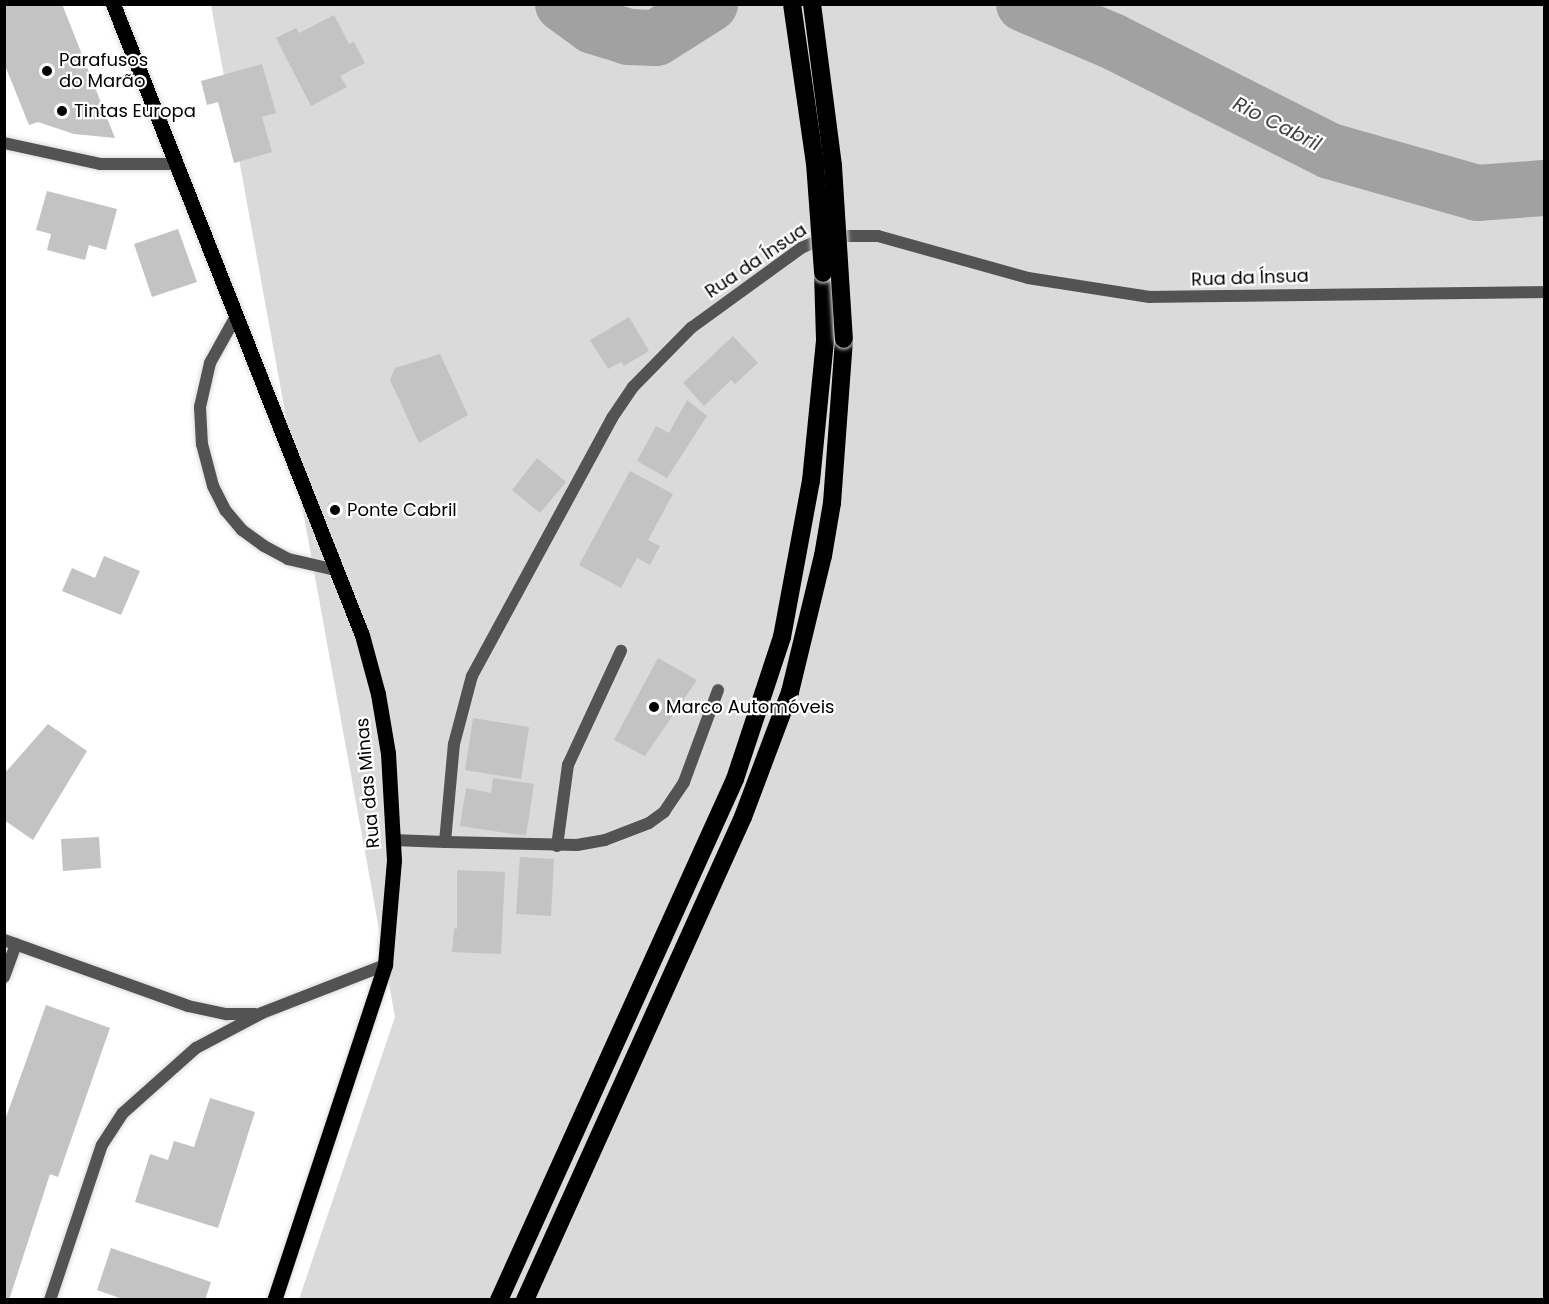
<!DOCTYPE html>
<meta charset="utf-8">
<style>
body{margin:0}
#map{position:relative;width:1549px;height:1304px;overflow:hidden;background:#fff;font-family:Poppins,sans-serif}
div>[style]{position:absolute}
.green>*{inset:0;background:#dadada}
.river>*{height:56px;margin:-28px;padding:0 28px;transform-origin:28px;border-radius:28px;background:#a1a1a1}
.building>*{inset:0;background:#c3c3c3}
.roads{filter:drop-shadow(0 0 2px #dbdbdb) drop-shadow(0 0 2px #dbdbdb)}
.lane>*{height:12px;margin:-6px;padding:0 6px;transform-origin:6px;border-radius:6px;background:#535353}
.street>*{height:12px;margin:-6px;padding:0 6px;transform-origin:6px;border-radius:6px;background:#535353}
.primary>*{height:15px;margin:-7.5px;padding:0 7.5px;transform-origin:7.5px;border-radius:7.5px;background:#000}
.highway>*{height:18px;margin:-9px;padding:0 9px;transform-origin:9px;border-radius:9px;background:#000}
.bridges{filter:drop-shadow(0 0 2px #dbdbdb) drop-shadow(0 0 2px #dbdbdb)}
.highway-bridge>*{height:18px;margin:-9px;padding:0 9px;transform-origin:9px;border-radius:9px;background:#000}
.dots>*{width:16px;height:16px;translate:-50% -50%;box-sizing:border-box;border:3px solid #fff;border-radius:50%}
span{translate:-50% -50%;white-space:nowrap;text-align:center;line-height:1.15;-webkit-text-stroke:4.5px #fff;paint-order:stroke}
.poi-label{font-size:18px;color:#000}
.left{translate:0 -50%;text-align:left}
.street-label{font-size:18px;color:#000}
.water-label{font-size:20px;color:#424242;font-style:italic}
.frame{position:absolute;inset:0;border:6px solid #000;pointer-events:none}
</style>
<div id="map">
<div class="green">
<i style="clip-path:polygon(211px 5px,1544px 5px,1544px 1299px,299px 1299px,395px 1017px)"></i>
</div>
<div class="river">
<i style="left:563px;top:4px;width:37px;rotate:36deg"></i>
<i style="left:593px;top:26px;width:37px;rotate:17deg"></i>
<i style="left:628px;top:37px;width:28px;rotate:2deg"></i>
<i style="left:656px;top:38px;width:64px;rotate:-32.2deg"></i>
<i style="left:1024px;top:4px;width:95px;rotate:22.8deg"></i>
<i style="left:1112px;top:41px;width:244px;rotate:26.8deg"></i>
<i style="left:1330px;top:151px;width:153px;rotate:15.9deg"></i>
<i style="left:1477px;top:193px;width:67px;rotate:-4.3deg"></i>
</div>
<div class="building">
<i style="clip-path:polygon(4px 4px,62px 4px,115px 138px,74px 134px,38px 122px,29px 125px,4px 63px)"></i>
<i style="clip-path:polygon(334px 15px,349px 44px,354px 42px,365px 63px,340px 76px,347px 87px,311px 106px,276px 38px,296px 28px,299px 33px)"></i>
<i style="clip-path:polygon(262px 64px,276px 113px,262px 117px,272px 152px,234px 163px,218px 102px,207px 105px,201px 81px)"></i>
<i style="clip-path:polygon(47px 191px,117px 209px,106px 250px,89px 245px,85px 260px,47px 250px,51px 234px,36px 230px)"></i>
<i style="clip-path:polygon(178px 229px,197px 282px,152px 297px,134px 244px)"></i>
<i style="clip-path:polygon(629px 317px,649px 351px,624px 366px,621px 362px,608px 369px,590px 340px)"></i>
<i style="clip-path:polygon(733px 336px,758px 363px,735px 384px,731px 380px,704px 406px,683px 383px)"></i>
<i style="clip-path:polygon(440px 354px,468px 415px,419px 443px,390px 380px,395px 368px)"></i>
<i style="clip-path:polygon(687px 400px,707px 416px,667px 478px,637px 461px,656px 426px,669px 433px)"></i>
<i style="clip-path:polygon(537px 458px,566px 482px,540px 513px,512px 490px)"></i>
<i style="clip-path:polygon(630px 471px,673px 494px,648px 540px,660px 546px,650px 565px,637px 558px,621px 588px,579px 565px)"></i>
<i style="clip-path:polygon(336px 501px,341px 517px,333px 520px,328px 503px)"></i>
<i style="clip-path:polygon(104px 556px,140px 571px,121px 615px,62px 591px,72px 568px,95px 578px)"></i>
<i style="clip-path:polygon(658px 658px,697px 680px,645px 756px,614px 740px)"></i>
<i style="clip-path:polygon(473px 718px,529px 727px,521px 779px,465px 770px)"></i>
<i style="clip-path:polygon(48px 724px,87px 751px,33px 840px,4px 820px,4px 774px)"></i>
<i style="clip-path:polygon(493px 778px,534px 784px,526px 836px,460px 826px,466px 788px,491px 793px)"></i>
<i style="clip-path:polygon(99px 837px,101px 868px,63px 871px,61px 839px)"></i>
<i style="clip-path:polygon(520px 857px,554px 859px,551px 916px,516px 914px)"></i>
<i style="clip-path:polygon(457px 870px,505px 872px,501px 954px,452px 952px,454px 928px,457px 929px)"></i>
<i style="clip-path:polygon(46px 1005px,110px 1028px,58px 1177px,50px 1174px,9px 1300px,4px 1300px,4px 1123px)"></i>
<i style="clip-path:polygon(210px 1098px,255px 1112px,218px 1228px,135px 1202px,150px 1154px,168px 1160px,174px 1141px,194px 1147px)"></i>
<i style="clip-path:polygon(111px 1248px,211px 1282px,205px 1300px,125px 1300px,97px 1290px)"></i>
</div>
<div class="roads">
<div class="lane">
<i style="left:235px;top:318px;width:51px;rotate:119.1deg"></i>
<i style="left:210px;top:363px;width:45px;rotate:102.8deg"></i>
<i style="left:200px;top:407px;width:37px;rotate:87deg"></i>
<i style="left:202px;top:444px;width:43px;rotate:75.3deg"></i>
<i style="left:213px;top:486px;width:28px;rotate:63deg"></i>
<i style="left:226px;top:511px;width:25px;rotate:50deg"></i>
<i style="left:242px;top:530px;width:27px;rotate:36deg"></i>
<i style="left:264px;top:546px;width:27px;rotate:28deg"></i>
<i style="left:288px;top:559px;width:49px;rotate:12.9deg"></i>
<i style="left:557px;top:846px;width:82px;rotate:-82.3deg"></i>
<i style="left:568px;top:765px;width:126px;rotate:-65.1deg"></i>
</div>
<div class="street">
<i style="left:4px;top:143px;width:98px;rotate:12.3deg"></i>
<i style="left:100px;top:164px;width:75px"></i>
<i style="left:393px;top:840px;width:52px;rotate:2.2deg"></i>
<i style="left:445px;top:842px;width:98px;rotate:-84.8deg"></i>
<i style="left:454px;top:744px;width:70px;rotate:-75.2deg"></i>
<i style="left:472px;top:676px;width:294px;rotate:-61.5deg"></i>
<i style="left:612px;top:418px;width:37px;rotate:-56deg"></i>
<i style="left:633px;top:387px;width:83px;rotate:-45.5deg"></i>
<i style="left:691px;top:328px;width:136px;rotate:-36deg"></i>
<i style="left:801px;top:248px;width:30px;rotate:-23deg"></i>
<i style="left:829px;top:236px;width:49px"></i>
<i style="left:878px;top:236px;width:156px;rotate:15.6deg"></i>
<i style="left:1028px;top:278px;width:123px;rotate:8.9deg"></i>
<i style="left:1150px;top:297px;width:394px;rotate:-0.7deg"></i>
<i style="left:445px;top:842px;width:132px;rotate:1.3deg"></i>
<i style="left:577px;top:845px;width:28px;rotate:-10deg"></i>
<i style="left:605px;top:840px;width:47px;rotate:-21.1deg"></i>
<i style="left:649px;top:823px;width:19px;rotate:-36deg"></i>
<i style="left:664px;top:812px;width:36px;rotate:-56deg"></i>
<i style="left:684px;top:782px;width:98px;rotate:-69.7deg"></i>
<i style="left:4px;top:940px;width:195px;rotate:19.7deg"></i>
<i style="left:188px;top:1006px;width:40px;rotate:12deg"></i>
<i style="left:227px;top:1014px;width:28px"></i>
<i style="left:4px;top:977px;width:35px;rotate:-70deg"></i>
<i style="left:50px;top:1300px;width:163px;rotate:-71.5deg"></i>
<i style="left:102px;top:1145px;width:38px;rotate:-57deg"></i>
<i style="left:123px;top:1113px;width:98px;rotate:-41.7deg"></i>
<i style="left:196px;top:1048px;width:75px;rotate:-27.9deg"></i>
<i style="left:262px;top:1013px;width:132px;rotate:-21.3deg"></i>
</div>
<div class="primary">
<i style="left:113px;top:4px;width:678px;rotate:68.47deg"></i>
<i style="left:362px;top:635px;width:61px;rotate:74.8deg"></i>
<i style="left:378px;top:694px;width:60px;rotate:80.4deg"></i>
<i style="left:388px;top:753px;width:107px;rotate:86.8deg"></i>
<i style="left:394px;top:860px;width:105px;rotate:94.9deg"></i>
<i style="left:385px;top:965px;width:353px;rotate:108.3deg"></i>
</div>
<div class="highway">
<i style="left:499px;top:1300px;width:572px;rotate:-65.63deg"></i>
<i style="left:735px;top:779px;width:150px;rotate:-71.7deg"></i>
<i style="left:782px;top:637px;width:159px;rotate:-79.5deg"></i>
<i style="left:811px;top:481px;width:142px;rotate:-84.3deg"></i>
<i style="left:825px;top:340px;width:67px;rotate:-91.7deg"></i>
<i style="left:525px;top:1300px;width:530px;rotate:-65.71deg"></i>
<i style="left:743px;top:817px;width:134px;rotate:-69.4deg"></i>
<i style="left:790px;top:692px;width:140px;rotate:-76.4deg"></i>
<i style="left:823px;top:556px;width:54px;rotate:-80.4deg"></i>
<i style="left:832px;top:503px;width:164px;rotate:-85.8deg"></i>
</div>
</div>
<div class="bridges">
<div class="highway-bridge">
<i style="left:792px;top:4px;width:161px;rotate:81.8deg"></i>
<i style="left:815px;top:163px;width:110px;rotate:85.8deg"></i>
<i style="left:812px;top:4px;width:163px;rotate:82.6deg"></i>
<i style="left:833px;top:166px;width:173px;rotate:86.4deg"></i>
</div>
</div>
<div class="dots">
<i style="left:47px;top:71px;background:#000"></i>
<i style="left:62px;top:111px;background:#000"></i>
<i style="left:335px;top:510px;background:#000"></i>
<i style="left:654px;top:707px;background:#000"></i>
</div>
<div class="poi-label">
<span class="left" style="left:59px;top:71px">Parafusos<br>do Marão</span>
<span class="left" style="left:74px;top:111px">Tintas Europa</span>
<span class="left" style="left:347px;top:510px">Ponte Cabril</span>
<span class="left" style="left:666px;top:707px">Marco Automóveis</span>
</div>
<div class="street-label">
<span style="left:756px;top:261px;rotate:-34deg">Rua da Ínsua</span>
<span style="left:1250px;top:278px;rotate:-2deg">Rua da Ínsua</span>
<span style="left:368px;top:783px;rotate:-95deg">Rua das Minas</span>
</div>
<div class="water-label">
<span style="left:1277px;top:124px;rotate:27deg">Rio Cabril</span>
</div>
<div class="frame"></div>
</div>
